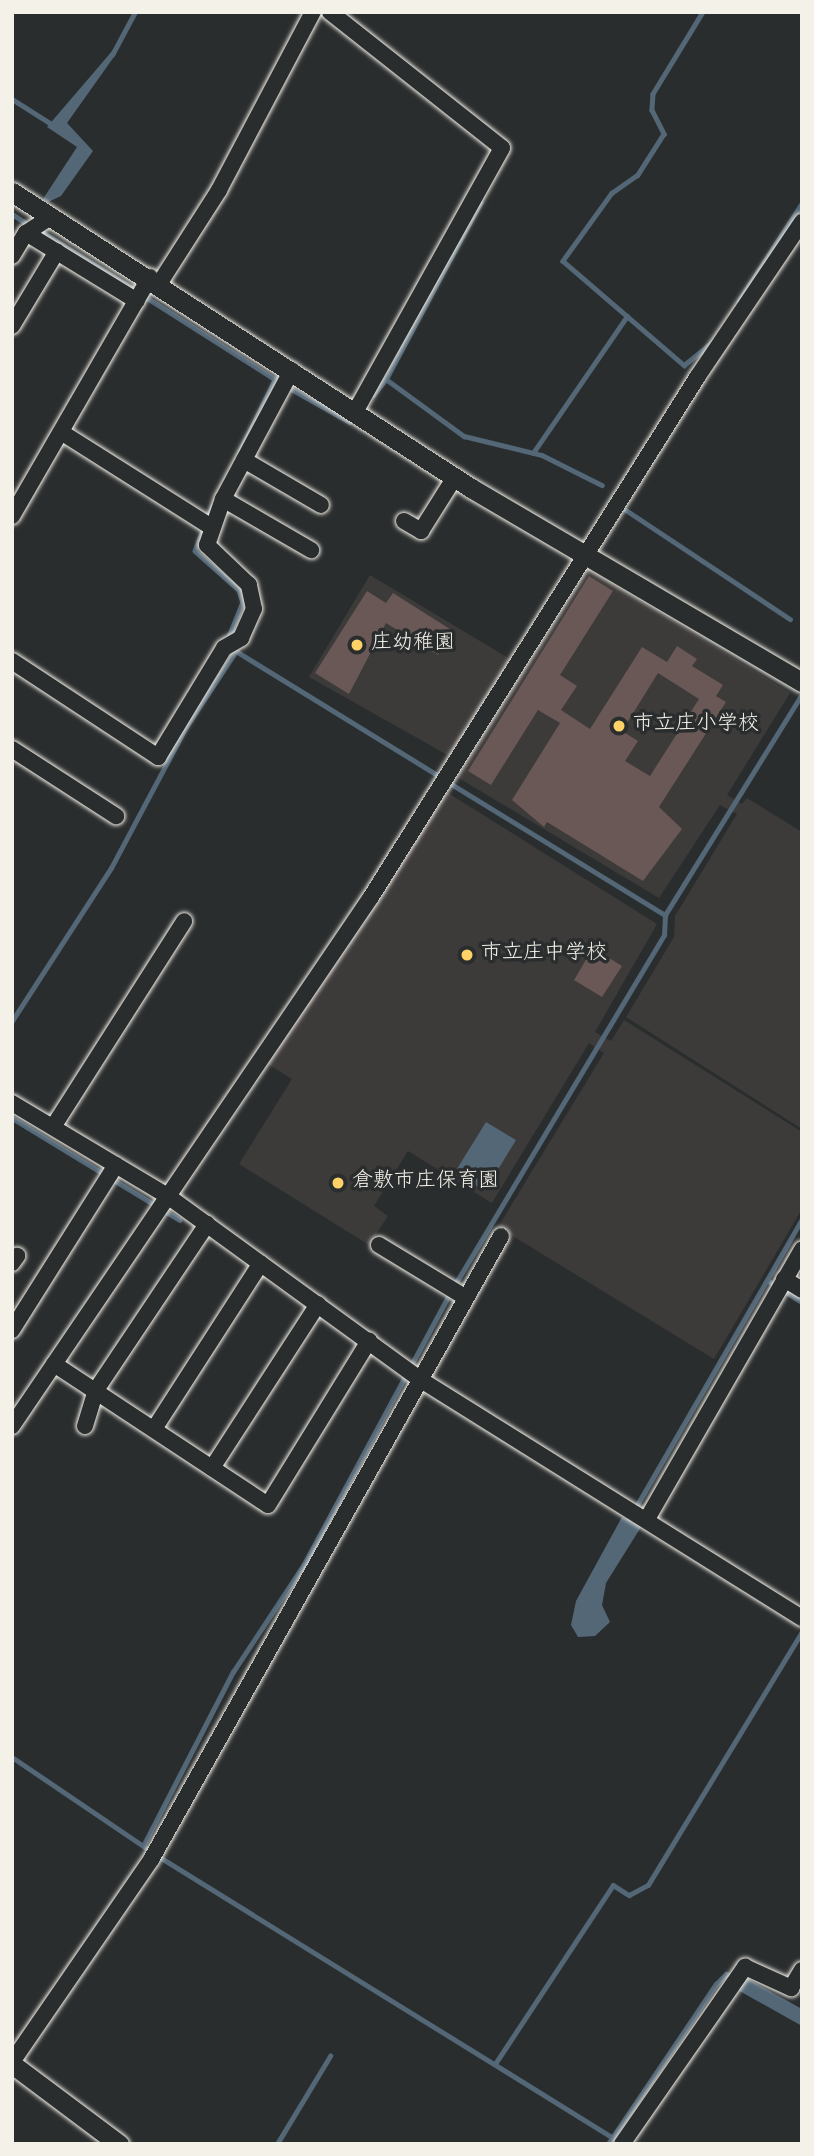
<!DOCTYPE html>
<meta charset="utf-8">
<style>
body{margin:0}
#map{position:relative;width:814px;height:2156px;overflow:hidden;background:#2a2d2e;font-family:"Gochi Hand","Klee One",sans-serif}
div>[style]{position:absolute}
.built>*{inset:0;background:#3d3a3a}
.water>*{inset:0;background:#536777}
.stream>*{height:4.5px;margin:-2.25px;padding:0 2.25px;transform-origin:2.25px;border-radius:2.25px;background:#536777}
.building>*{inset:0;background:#6a5856}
.roads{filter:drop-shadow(0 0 2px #f4f1e8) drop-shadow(0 0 2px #f4f1e8)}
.minor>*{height:16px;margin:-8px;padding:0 8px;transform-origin:8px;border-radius:8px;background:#2a2d2e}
.tertiary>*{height:19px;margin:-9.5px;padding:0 9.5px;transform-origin:9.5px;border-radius:9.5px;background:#2a2d2e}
.dots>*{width:19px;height:19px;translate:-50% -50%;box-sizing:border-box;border:4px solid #2a2d2e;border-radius:50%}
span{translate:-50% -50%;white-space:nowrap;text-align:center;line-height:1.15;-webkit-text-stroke:7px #2a2d2e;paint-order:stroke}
.poi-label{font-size:21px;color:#f4f1e8}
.left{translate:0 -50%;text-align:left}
.frame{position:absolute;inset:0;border:14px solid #f4f1e8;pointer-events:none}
</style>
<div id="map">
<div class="built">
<i style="clip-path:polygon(588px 569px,790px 693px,727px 795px,742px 804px,747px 798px,802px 832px,802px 1129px,626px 1017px,674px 937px,675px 916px,737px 814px,720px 805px,659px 898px,457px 777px)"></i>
<i style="clip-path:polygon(370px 575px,510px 659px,451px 757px,309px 677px)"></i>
<i style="clip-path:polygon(445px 791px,657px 924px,595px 1032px,611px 1041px,624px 1020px,802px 1132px,802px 1209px,714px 1359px,498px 1227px,604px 1053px,589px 1043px,492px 1203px,408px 1151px,374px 1206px,388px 1216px,369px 1245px,239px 1164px,292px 1079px,266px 1063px)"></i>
</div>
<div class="water">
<i style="clip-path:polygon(113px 50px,116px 54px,67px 123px,93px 151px,61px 196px,48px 202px,43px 199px,77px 147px,47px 127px)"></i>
<i style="clip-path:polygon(486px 1122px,516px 1140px,485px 1191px,455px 1172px)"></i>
<i style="clip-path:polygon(622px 1517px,641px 1527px,606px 1583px,602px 1605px,610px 1622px,595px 1636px,578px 1637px,571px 1625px,576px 1601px)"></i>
<i style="clip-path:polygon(746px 1978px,802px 2009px,802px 2026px,736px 1989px)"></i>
</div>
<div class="stream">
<i style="left:703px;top:12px;width:96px;rotate:121.4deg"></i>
<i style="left:653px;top:94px;width:16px;rotate:94deg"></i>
<i style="left:652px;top:110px;width:27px;rotate:63deg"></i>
<i style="left:664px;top:134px;width:49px;rotate:122.4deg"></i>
<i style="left:638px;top:175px;width:32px;rotate:145deg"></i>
<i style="left:612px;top:193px;width:84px;rotate:125.8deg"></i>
<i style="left:563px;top:261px;width:160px;rotate:40.7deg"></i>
<i style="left:684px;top:365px;width:38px;rotate:-39deg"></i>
<i style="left:112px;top:55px;width:49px;rotate:-61.9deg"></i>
<i style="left:12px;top:99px;width:49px;rotate:32.4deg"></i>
<i style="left:12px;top:214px;width:20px;rotate:33deg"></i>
<i style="left:37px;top:229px;width:118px;rotate:31.8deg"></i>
<i style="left:144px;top:296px;width:155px;rotate:32.4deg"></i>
<i style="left:739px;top:301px;width:117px;rotate:-57.3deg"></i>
<i style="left:386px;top:379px;width:200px;rotate:-61.9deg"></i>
<i style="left:286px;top:386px;width:73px;rotate:29.4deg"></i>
<i style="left:373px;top:395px;width:21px;rotate:-51deg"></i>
<i style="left:386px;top:379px;width:97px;rotate:36.2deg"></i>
<i style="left:464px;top:436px;width:80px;rotate:13.7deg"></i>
<i style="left:542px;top:455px;width:67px;rotate:26.6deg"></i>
<i style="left:240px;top:451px;width:80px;rotate:-64.1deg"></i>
<i style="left:533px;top:453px;width:166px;rotate:-55.5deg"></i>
<i style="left:213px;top:506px;width:48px;rotate:111.8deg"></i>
<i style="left:195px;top:551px;width:59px;rotate:41.6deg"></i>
<i style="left:239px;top:590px;width:13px;rotate:72deg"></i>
<i style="left:243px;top:602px;width:35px;rotate:112deg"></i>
<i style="left:230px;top:634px;width:18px;rotate:71deg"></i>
<i style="left:236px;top:651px;width:241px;rotate:31.6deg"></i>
<i style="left:626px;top:510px;width:197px;rotate:33.6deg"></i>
<i style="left:448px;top:782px;width:255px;rotate:31.5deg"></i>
<i style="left:12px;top:1021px;width:182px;rotate:-57.1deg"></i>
<i style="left:111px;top:868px;width:160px;rotate:-62deg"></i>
<i style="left:186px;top:727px;width:91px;rotate:-56.7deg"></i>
<i style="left:12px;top:1118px;width:108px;rotate:31.3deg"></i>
<i style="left:112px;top:1179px;width:79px;rotate:31.1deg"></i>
<i style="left:767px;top:1280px;width:41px;rotate:32.2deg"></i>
<i style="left:454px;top:1286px;width:409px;rotate:-59.1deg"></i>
<i style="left:664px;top:935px;width:20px;rotate:-87deg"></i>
<i style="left:665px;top:915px;width:260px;rotate:-58.2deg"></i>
<i style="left:626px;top:1524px;width:352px;rotate:-60deg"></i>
<i style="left:12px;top:1757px;width:161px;rotate:34.1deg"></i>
<i style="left:143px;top:1846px;width:196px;rotate:-62.7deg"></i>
<i style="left:233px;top:1672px;width:127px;rotate:-56.6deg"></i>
<i style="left:303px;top:1566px;width:310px;rotate:-61.7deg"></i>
<i style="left:158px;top:1856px;width:534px;rotate:31.76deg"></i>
<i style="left:495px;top:2064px;width:214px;rotate:-56.6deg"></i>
<i style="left:613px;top:1885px;width:19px;rotate:32deg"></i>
<i style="left:629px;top:1895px;width:21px;rotate:-28deg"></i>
<i style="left:648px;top:1885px;width:296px;rotate:-58.7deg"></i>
<i style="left:277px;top:2144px;width:103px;rotate:-58.9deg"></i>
<i style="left:608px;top:2144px;width:193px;rotate:-56deg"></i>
<i style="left:716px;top:1984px;width:14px;rotate:-45deg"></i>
<i style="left:726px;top:1974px;width:9px;rotate:27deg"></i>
</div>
<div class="building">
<i style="clip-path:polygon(evenodd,589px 576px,613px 591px,560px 675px,577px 686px,561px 710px,590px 729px,642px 647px,667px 662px,677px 646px,697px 659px,692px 666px,723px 685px,716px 696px,726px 702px,659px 807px,682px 829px,643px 881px,547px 822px,544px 827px,512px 800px,560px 723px,538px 710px,491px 785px,468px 771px,589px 576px,658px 673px,699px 699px,650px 776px,625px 761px,638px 741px,622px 731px,658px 673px)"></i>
<i style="clip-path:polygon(367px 591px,386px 603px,393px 593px,453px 631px,438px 655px,386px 623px,349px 694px,315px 673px)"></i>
<i style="clip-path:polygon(593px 948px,622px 966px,602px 997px,574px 980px)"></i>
</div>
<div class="roads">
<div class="minor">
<i style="left:330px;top:12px;width:219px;rotate:38.3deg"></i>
<i style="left:502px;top:148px;width:302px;rotate:119.1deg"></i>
<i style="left:26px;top:233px;width:130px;rotate:31.5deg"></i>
<i style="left:12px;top:256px;width:27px;rotate:-59deg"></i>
<i style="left:26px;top:233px;width:31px;rotate:-33deg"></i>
<i style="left:159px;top:284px;width:112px;rotate:-57.4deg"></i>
<i style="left:219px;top:190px;width:201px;rotate:-62.2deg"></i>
<i style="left:12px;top:326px;width:87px;rotate:-59deg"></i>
<i style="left:61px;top:432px;width:178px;rotate:32.3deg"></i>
<i style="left:244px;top:460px;width:89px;rotate:30.3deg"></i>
<i style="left:223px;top:499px;width:102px;rotate:30.1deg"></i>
<i style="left:12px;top:516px;width:276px;rotate:-60deg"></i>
<i style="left:404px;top:521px;width:20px;rotate:30deg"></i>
<i style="left:421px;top:531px;width:64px;rotate:-57.8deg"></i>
<i style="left:12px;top:661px;width:175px;rotate:33.3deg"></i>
<i style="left:158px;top:757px;width:127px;rotate:-58.8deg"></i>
<i style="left:224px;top:648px;width:20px;rotate:-30deg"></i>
<i style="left:241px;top:638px;width:32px;rotate:-66deg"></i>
<i style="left:254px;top:609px;width:25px;rotate:-102deg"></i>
<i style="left:249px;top:585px;width:58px;rotate:-136.4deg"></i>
<i style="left:207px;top:545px;width:49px;rotate:-70.8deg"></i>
<i style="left:223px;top:499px;width:146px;rotate:-61.9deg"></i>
<i style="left:12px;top:749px;width:124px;rotate:32.8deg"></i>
<i style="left:12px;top:1103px;width:183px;rotate:30.9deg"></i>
<i style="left:169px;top:1197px;width:311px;rotate:36deg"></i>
<i style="left:421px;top:1380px;width:449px;rotate:32deg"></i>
<i style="left:53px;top:1127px;width:244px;rotate:-57.5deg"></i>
<i style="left:379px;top:1245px;width:100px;rotate:31.2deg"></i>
<i style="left:12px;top:1263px;width:9px;rotate:-54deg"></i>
<i style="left:784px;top:1279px;width:21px;rotate:31deg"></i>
<i style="left:12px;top:1330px;width:195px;rotate:-57.8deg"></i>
<i style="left:54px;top:1364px;width:256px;rotate:33.4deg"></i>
<i style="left:268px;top:1505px;width:193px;rotate:-58.4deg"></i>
<i style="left:12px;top:1426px;width:639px;rotate:-55.84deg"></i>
<i style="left:371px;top:897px;width:615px;rotate:-57.89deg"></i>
<i style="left:698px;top:376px;width:186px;rotate:-56deg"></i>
<i style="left:85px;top:1426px;width:38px;rotate:-73deg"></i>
<i style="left:96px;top:1390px;width:200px;rotate:-56.2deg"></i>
<i style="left:154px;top:1429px;width:197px;rotate:-57.2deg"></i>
<i style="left:212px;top:1468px;width:195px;rotate:-57.1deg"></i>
<i style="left:647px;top:1519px;width:311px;rotate:-60.1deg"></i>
<i style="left:12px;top:2062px;width:247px;rotate:-55.5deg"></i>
<i style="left:152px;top:1858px;width:713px;rotate:-60.7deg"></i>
<i style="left:622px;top:2144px;width:216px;rotate:-55.2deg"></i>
<i style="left:745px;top:1967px;width:51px;rotate:24.5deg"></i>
<i style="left:791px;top:1988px;width:21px;rotate:-59deg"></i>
</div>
<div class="tertiary">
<i style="left:12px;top:192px;width:546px;rotate:32.82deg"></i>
<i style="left:471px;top:488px;width:384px;rotate:30.4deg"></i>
<i style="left:12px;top:2064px;width:134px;rotate:36.8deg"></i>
</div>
</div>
<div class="dots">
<i style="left:357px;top:645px;background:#ffd166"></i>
<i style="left:619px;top:726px;background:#ffd166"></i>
<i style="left:467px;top:955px;background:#ffd166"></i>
<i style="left:338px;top:1183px;background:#ffd166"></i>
</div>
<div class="poi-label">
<span class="left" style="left:371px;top:645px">庄幼稚園</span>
<span class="left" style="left:633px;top:726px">市立庄小学校</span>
<span class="left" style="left:481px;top:955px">市立庄中学校</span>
<span class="left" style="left:352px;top:1183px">倉敷市庄保育園</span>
</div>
<div class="frame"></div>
</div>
